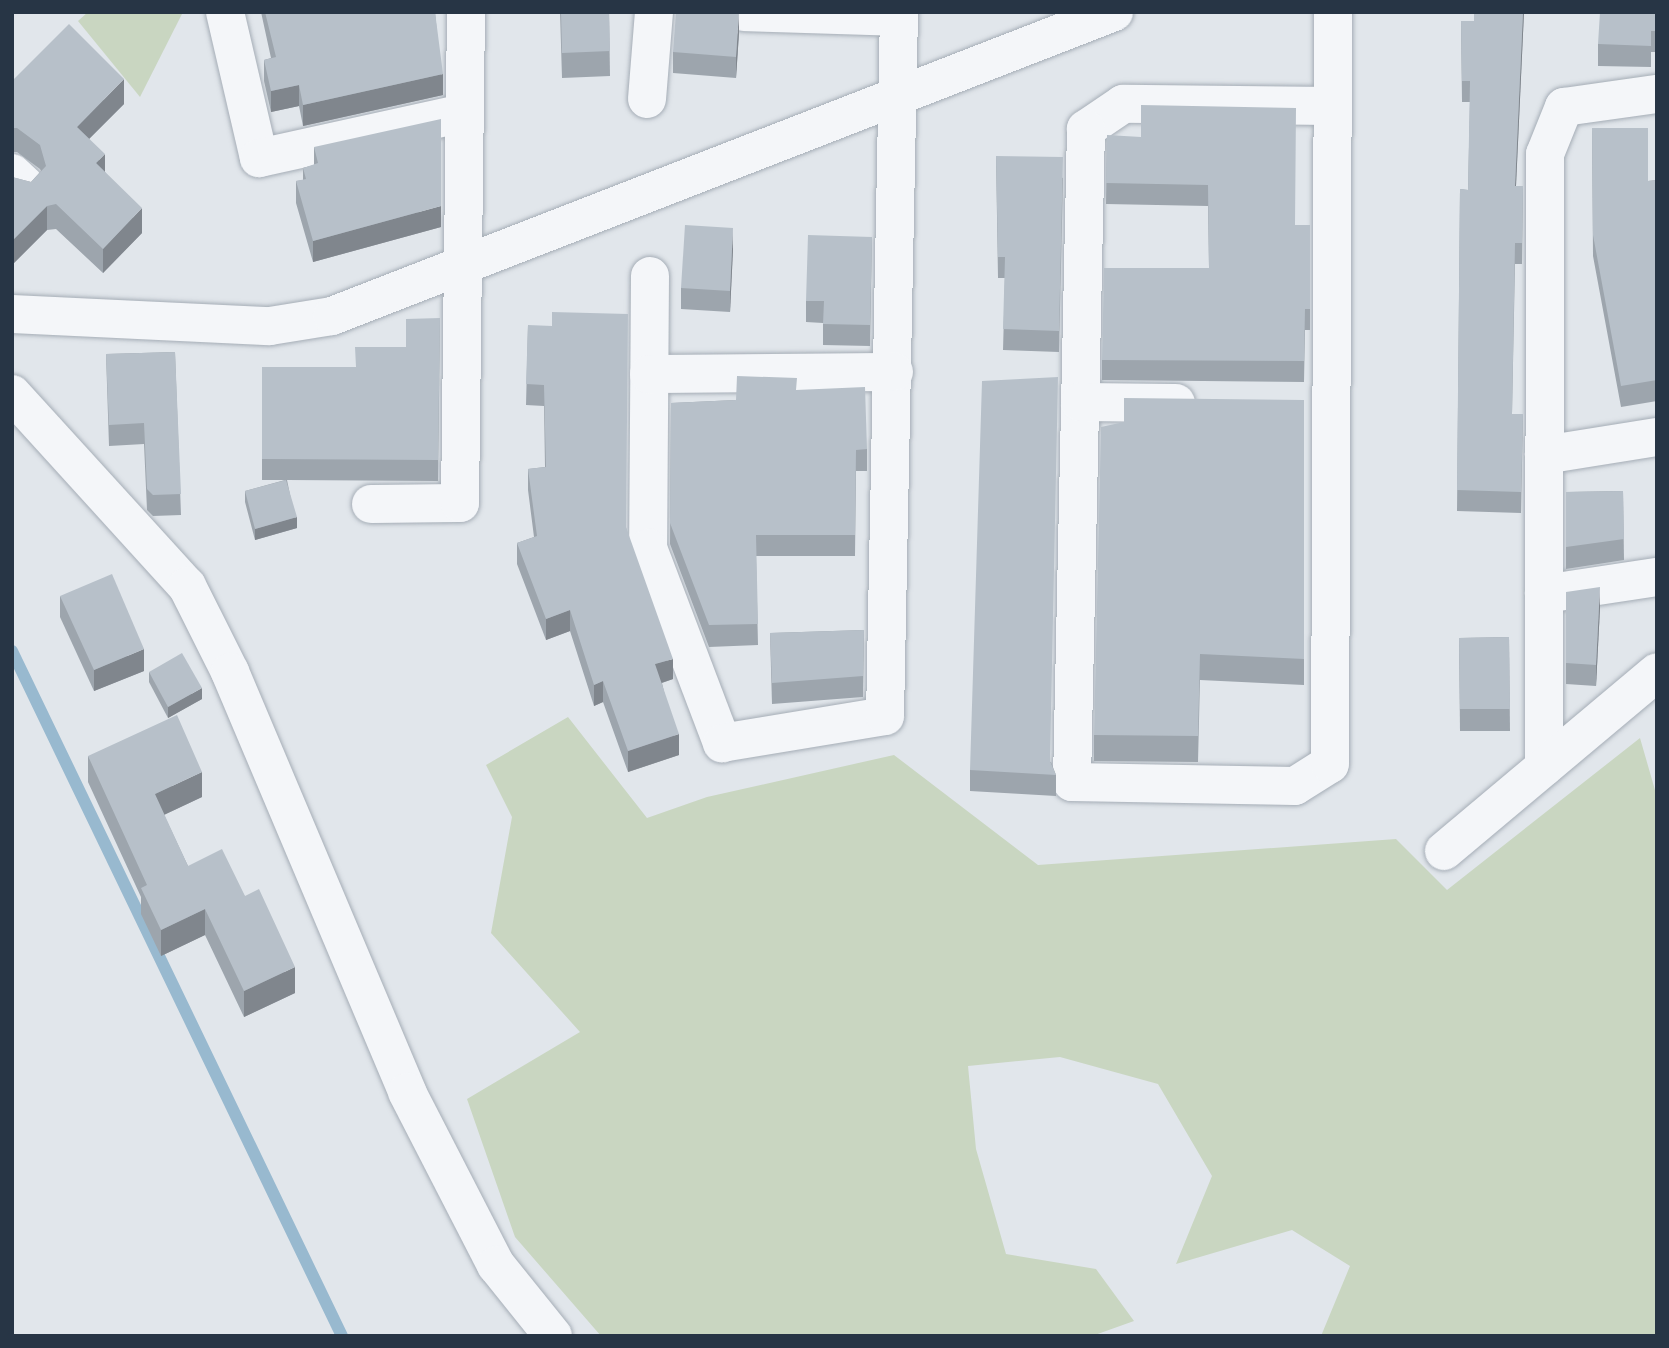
<!DOCTYPE html>
<style>
body{margin:0}
#map{position:relative;width:1669px;height:1348px;overflow:hidden;background:#e1e6eb;font-family:"Noto Sans",sans-serif}
div>[style]{position:absolute}
.green>*{inset:0;background:#c9d6c1}
.stream>*{height:12px;margin:-6px;padding:0 6px;transform-origin:6px;border-radius:6px;background:#98b9cf}
.roads{filter:drop-shadow(0 0 2px #a5adb6) drop-shadow(0 0 2px #a5adb6)}
.minor>*{height:38px;margin:-19px;padding:0 19px;transform-origin:19px;border-radius:19px;background:#f4f6f9}
.wall>*{inset:0;background:#9da5ad}
.shaded-wall>*{inset:0;background:#80868d}
.building>*{inset:0;background:#b7c0c9}
span{translate:-50% -50%;white-space:nowrap;text-align:center;line-height:1.15;-webkit-text-stroke:5px #f0f5f8;paint-order:stroke}
.frame{position:absolute;inset:0;border:14px solid #273545;pointer-events:none}
</style>
<div id="map">
<div class="green">
<i style="clip-path:polygon(88px 12px,183px 12px,140px 97px,78px 21px)"></i>
<i style="clip-path:polygon(568px 717px,647px 818px,707px 797px,894px 755px,1038px 865px,1396px 839px,1447px 890px,1640px 738px,1657px 797px,1657px 1336px,1321px 1336px,1350px 1266px,1292px 1230px,1176px 1264px,1212px 1176px,1158px 1084px,1060px 1057px,968px 1066px,976px 1149px,1006px 1254px,1096px 1269px,1134px 1321px,1092px 1336px,601px 1336px,515px 1237px,467px 1099px,580px 1032px,491px 933px,512px 817px,486px 765px)"></i>
</div>
<div class="stream">
<i style="left:12px;top:651px;width:760px;rotate:64.28deg"></i>
</div>
<div class="roads">
<div class="minor">
<i style="left:225px;top:12px;width:150px;rotate:76.9deg"></i>
<i style="left:259px;top:158px;width:210px;rotate:-12.4deg"></i>
<i style="left:744px;top:12px;width:155px;rotate:1.8deg"></i>
<i style="left:647px;top:99px;width:87px;rotate:-85.4deg"></i>
<i style="left:1330px;top:106px;width:207px;rotate:-179.4deg"></i>
<i style="left:1123px;top:104px;width:45px;rotate:146deg"></i>
<i style="left:1086px;top:129px;width:653px;rotate:91.23deg"></i>
<i style="left:1072px;top:782px;width:223px;rotate:1deg"></i>
<i style="left:1295px;top:786px;width:41px;rotate:-32.2deg"></i>
<i style="left:1330px;top:764px;width:752px;rotate:-89.77deg"></i>
<i style="left:12px;top:173px;width:18px;rotate:43deg"></i>
<i style="left:650px;top:276px;width:272px;rotate:90.4deg"></i>
<i style="left:648px;top:548px;width:209px;rotate:69.2deg"></i>
<i style="left:722px;top:743px;width:165px;rotate:-9.4deg"></i>
<i style="left:885px;top:716px;width:704px;rotate:-88.86deg"></i>
<i style="left:12px;top:314px;width:258px;rotate:2.7deg"></i>
<i style="left:270px;top:326px;width:63px;rotate:-9.2deg"></i>
<i style="left:332px;top:316px;width:839px;rotate:-21.24deg"></i>
<i style="left:649px;top:374px;width:245px;rotate:-0.5deg"></i>
<i style="left:12px;top:394px;width:260px;rotate:47.7deg"></i>
<i style="left:187px;top:586px;width:96px;rotate:63.4deg"></i>
<i style="left:230px;top:672px;width:456px;rotate:67.1deg"></i>
<i style="left:407px;top:1092px;width:195px;rotate:62.8deg"></i>
<i style="left:496px;top:1265px;width:91px;rotate:51.2deg"></i>
<i style="left:1080px;top:402px;width:96px;rotate:0.6deg"></i>
<i style="left:1544px;top:455px;width:114px;rotate:-9.1deg"></i>
<i style="left:371px;top:504px;width:89px;rotate:-0.6deg"></i>
<i style="left:460px;top:503px;width:491px;rotate:-89.3deg"></i>
<i style="left:1544px;top:594px;width:114px;rotate:-8.6deg"></i>
<i style="left:1544px;top:767px;width:613px;rotate:-89.91deg"></i>
<i style="left:1545px;top:154px;width:51px;rotate:-68deg"></i>
<i style="left:1564px;top:107px;width:94px;rotate:-8deg"></i>
<i style="left:1444px;top:851px;width:278px;rotate:-40deg"></i>
</div>
</div>
<div class="wall">
<i style="clip-path:polygon(261px 12px,435px 12px,443px 95px,303px 126px,299px 106px,271px 112px,264px 81px,264px 60px,271px 58px)"></i>
<i style="clip-path:polygon(560px 12px,609px 12px,610px 76px,562px 78px)"></i>
<i style="clip-path:polygon(1524px 12px,1516px 186px,1523px 186px,1522px 264px,1515px 264px,1512px 414px,1523px 414px,1521px 513px,1457px 511px,1460px 189px,1468px 190px,1470px 102px,1462px 102px,1461px 21px,1474px 21px)"></i>
<i style="clip-path:polygon(1657px 12px,1657px 52px,1651px 52px,1651px 67px,1598px 66px,1598px 44px)"></i>
<i style="clip-path:polygon(739px 33px,736px 78px,673px 73px,673px 52px)"></i>
<i style="clip-path:polygon(12px 80px,124px 104px,89px 139px,105px 172px,142px 233px,103px 273px,56px 229px,47px 230px,12px 265px,12px 177px,31px 182px,41px 171px,40px 169px,17px 152px,12px 152px)"></i>
<i style="clip-path:polygon(1592px 128px,1648px 181px,1657px 180px,1657px 401px,1621px 407px,1593px 256px)"></i>
<i style="clip-path:polygon(1107px 135px,1295px 225px,1310px 225px,1310px 330px,1305px 330px,1304px 382px,1102px 380px,1102px 360px,1209px 268px,1208px 206px,1106px 204px)"></i>
<i style="clip-path:polygon(314px 147px,441px 227px,313px 262px,296px 203px,296px 181px,303px 180px,303px 168px,314px 165px)"></i>
<i style="clip-path:polygon(996px 156px,1063px 178px,1059px 352px,1003px 350px,1005px 278px,998px 278px)"></i>
<i style="clip-path:polygon(872px 237px,870px 346px,823px 345px,823px 323px,806px 322px,806px 301px)"></i>
<i style="clip-path:polygon(733px 249px,730px 312px,681px 309px,681px 288px)"></i>
<i style="clip-path:polygon(440px 318px,438px 481px,287px 480px,297px 528px,255px 540px,245px 502px,245px 491px,285px 480px,262px 480px,262px 367px,356px 367px,406px 347px)"></i>
<i style="clip-path:polygon(528px 325px,626px 528px,673px 679px,662px 683px,679px 755px,628px 772px,603px 702px,594px 706px,570px 631px,546px 640px,517px 564px,517px 543px,534px 537px,528px 490px,528px 469px,545px 467px,544px 406px,526px 405px)"></i>
<i style="clip-path:polygon(175px 352px,181px 515px,153px 516px,147px 510px,144px 444px,109px 446px,106px 354px)"></i>
<i style="clip-path:polygon(797px 390px,867px 449px,867px 471px,856px 471px,855px 556px,756px 556px,758px 645px,709px 647px,670px 544px,671px 403px,736px 400px)"></i>
<i style="clip-path:polygon(1304px 400px,1304px 685px,1200px 680px,1198px 762px,1094px 761px,1094px 735px)"></i>
<i style="clip-path:polygon(1623px 491px,1624px 560px,1566px 569px,1566px 492px)"></i>
<i style="clip-path:polygon(1566px 592px,1600px 608px,1596px 686px,1566px 684px)"></i>
<i style="clip-path:polygon(60px 596px,144px 671px,94px 691px,60px 617px)"></i>
<i style="clip-path:polygon(864px 630px,863px 697px,772px 704px,770px 633px)"></i>
<i style="clip-path:polygon(1509px 637px,1510px 731px,1460px 731px,1459px 638px)"></i>
<i style="clip-path:polygon(149px 672px,202px 699px,168px 718px,149px 682px)"></i>
<i style="clip-path:polygon(88px 756px,202px 797px,164px 815px,188px 866px,245px 896px,295px 993px,244px 1017px,205px 935px,161px 956px,141px 914px,141px 897px,88px 782px)"></i>
<i style="clip-path:polygon(1051px 762px,1056px 775px,1056px 796px,970px 791px,970px 770px)"></i>
</div>
<div class="shaded-wall">
<i style="clip-path:polygon(739px 12px,739px 33px,736px 78px,736px 57px)"></i>
<i style="clip-path:polygon(1523px 12px,1524px 12px,1515px 207px,1515px 186px)"></i>
<i style="clip-path:polygon(443px 74px,443px 95px,303px 126px,303px 105px)"></i>
<i style="clip-path:polygon(124px 79px,124px 104px,77px 151px,77px 127px)"></i>
<i style="clip-path:polygon(299px 85px,299px 106px,271px 112px,271px 91px)"></i>
<i style="clip-path:polygon(105px 154px,105px 178px,96px 163px)"></i>
<i style="clip-path:polygon(47px 206px,47px 230px,12px 265px,12px 241px)"></i>
<i style="clip-path:polygon(441px 206px,441px 227px,313px 262px,313px 241px)"></i>
<i style="clip-path:polygon(142px 208px,142px 233px,103px 273px,103px 249px)"></i>
<i style="clip-path:polygon(733px 228px,733px 249px,730px 312px,730px 291px)"></i>
<i style="clip-path:polygon(297px 517px,297px 528px,255px 540px,255px 529px)"></i>
<i style="clip-path:polygon(1600px 587px,1600px 608px,1596px 686px,1596px 665px)"></i>
<i style="clip-path:polygon(570px 610px,570px 631px,546px 640px,546px 619px)"></i>
<i style="clip-path:polygon(144px 649px,144px 671px,94px 691px,94px 670px)"></i>
<i style="clip-path:polygon(673px 659px,673px 679px,655px 685px,655px 664px)"></i>
<i style="clip-path:polygon(603px 681px,603px 702px,594px 706px,594px 685px)"></i>
<i style="clip-path:polygon(202px 688px,202px 699px,168px 718px,168px 707px)"></i>
<i style="clip-path:polygon(679px 734px,679px 755px,628px 772px,628px 751px)"></i>
<i style="clip-path:polygon(202px 772px,202px 797px,155px 819px,155px 794px)"></i>
<i style="clip-path:polygon(205px 909px,205px 935px,161px 956px,161px 930px)"></i>
<i style="clip-path:polygon(295px 967px,295px 993px,244px 1017px,244px 991px)"></i>
</div>
<div class="building">
<i style="clip-path:polygon(265px 12px,435px 12px,443px 74px,303px 105px,299px 85px,271px 91px,264px 60px,276px 57px)"></i>
<i style="clip-path:polygon(561px 12px,609px 12px,610px 51px,562px 53px)"></i>
<i style="clip-path:polygon(676px 12px,739px 12px,736px 57px,673px 52px)"></i>
<i style="clip-path:polygon(1474px 12px,1523px 12px,1515px 186px,1523px 186px,1522px 243px,1515px 243px,1512px 414px,1523px 414px,1521px 492px,1457px 490px,1460px 189px,1468px 190px,1470px 81px,1462px 81px,1461px 21px,1474px 21px)"></i>
<i style="clip-path:polygon(1600px 12px,1657px 12px,1657px 31px,1651px 31px,1651px 46px,1598px 44px)"></i>
<i style="clip-path:polygon(69px 24px,124px 79px,77px 127px,105px 154px,96px 163px,142px 208px,103px 249px,56px 204px,47px 206px,12px 241px,12px 177px,31px 182px,46px 166px,40px 145px,17px 128px,12px 128px,12px 80px,13px 80px)"></i>
<i style="clip-path:polygon(1141px 105px,1296px 108px,1295px 225px,1310px 225px,1310px 309px,1305px 309px,1304px 361px,1102px 360px,1104px 268px,1209px 268px,1208px 185px,1106px 183px,1107px 135px,1141px 137px)"></i>
<i style="clip-path:polygon(441px 119px,441px 206px,313px 241px,296px 181px,306px 179px,303px 168px,318px 163px,314px 147px)"></i>
<i style="clip-path:polygon(1592px 128px,1648px 128px,1648px 181px,1657px 180px,1657px 380px,1621px 386px,1593px 235px)"></i>
<i style="clip-path:polygon(996px 156px,1063px 157px,1059px 331px,1003px 329px,1005px 257px,998px 257px)"></i>
<i style="clip-path:polygon(685px 225px,733px 228px,730px 291px,681px 288px)"></i>
<i style="clip-path:polygon(808px 235px,872px 237px,870px 325px,823px 324px,824px 301px,806px 301px)"></i>
<i style="clip-path:polygon(552px 312px,628px 314px,626px 527px,673px 659px,655px 664px,679px 734px,628px 751px,603px 681px,594px 685px,570px 610px,546px 619px,517px 543px,537px 536px,528px 469px,546px 467px,544px 385px,526px 384px,528px 325px,552px 326px)"></i>
<i style="clip-path:polygon(440px 318px,438px 460px,262px 459px,262px 367px,356px 367px,355px 347px,406px 347px,406px 319px)"></i>
<i style="clip-path:polygon(175px 352px,181px 494px,153px 495px,147px 489px,144px 423px,109px 425px,106px 354px)"></i>
<i style="clip-path:polygon(737px 376px,797px 378px,796px 390px,865px 387px,867px 449px,856px 450px,855px 535px,756px 535px,758px 624px,709px 625px,670px 523px,671px 403px,736px 400px)"></i>
<i style="clip-path:polygon(1058px 377px,1050px 761px,1056px 775px,970px 770px,982px 381px)"></i>
<i style="clip-path:polygon(1124px 398px,1304px 400px,1304px 659px,1200px 654px,1198px 736px,1094px 735px,1101px 427px,1124px 422px)"></i>
<i style="clip-path:polygon(286px 480px,297px 517px,255px 529px,245px 491px)"></i>
<i style="clip-path:polygon(1623px 491px,1624px 539px,1566px 547px,1566px 492px)"></i>
<i style="clip-path:polygon(112px 574px,144px 649px,94px 670px,60px 596px)"></i>
<i style="clip-path:polygon(1600px 587px,1596px 665px,1566px 663px,1566px 592px)"></i>
<i style="clip-path:polygon(864px 630px,863px 676px,772px 683px,770px 633px)"></i>
<i style="clip-path:polygon(1509px 637px,1510px 709px,1460px 709px,1459px 638px)"></i>
<i style="clip-path:polygon(182px 653px,202px 688px,168px 707px,149px 672px)"></i>
<i style="clip-path:polygon(177px 715px,202px 772px,155px 794px,188px 866px,222px 849px,245px 896px,259px 889px,295px 967px,244px 991px,205px 909px,161px 930px,141px 888px,147px 885px,88px 756px)"></i>
</div>
<div class="frame"></div>
</div>
